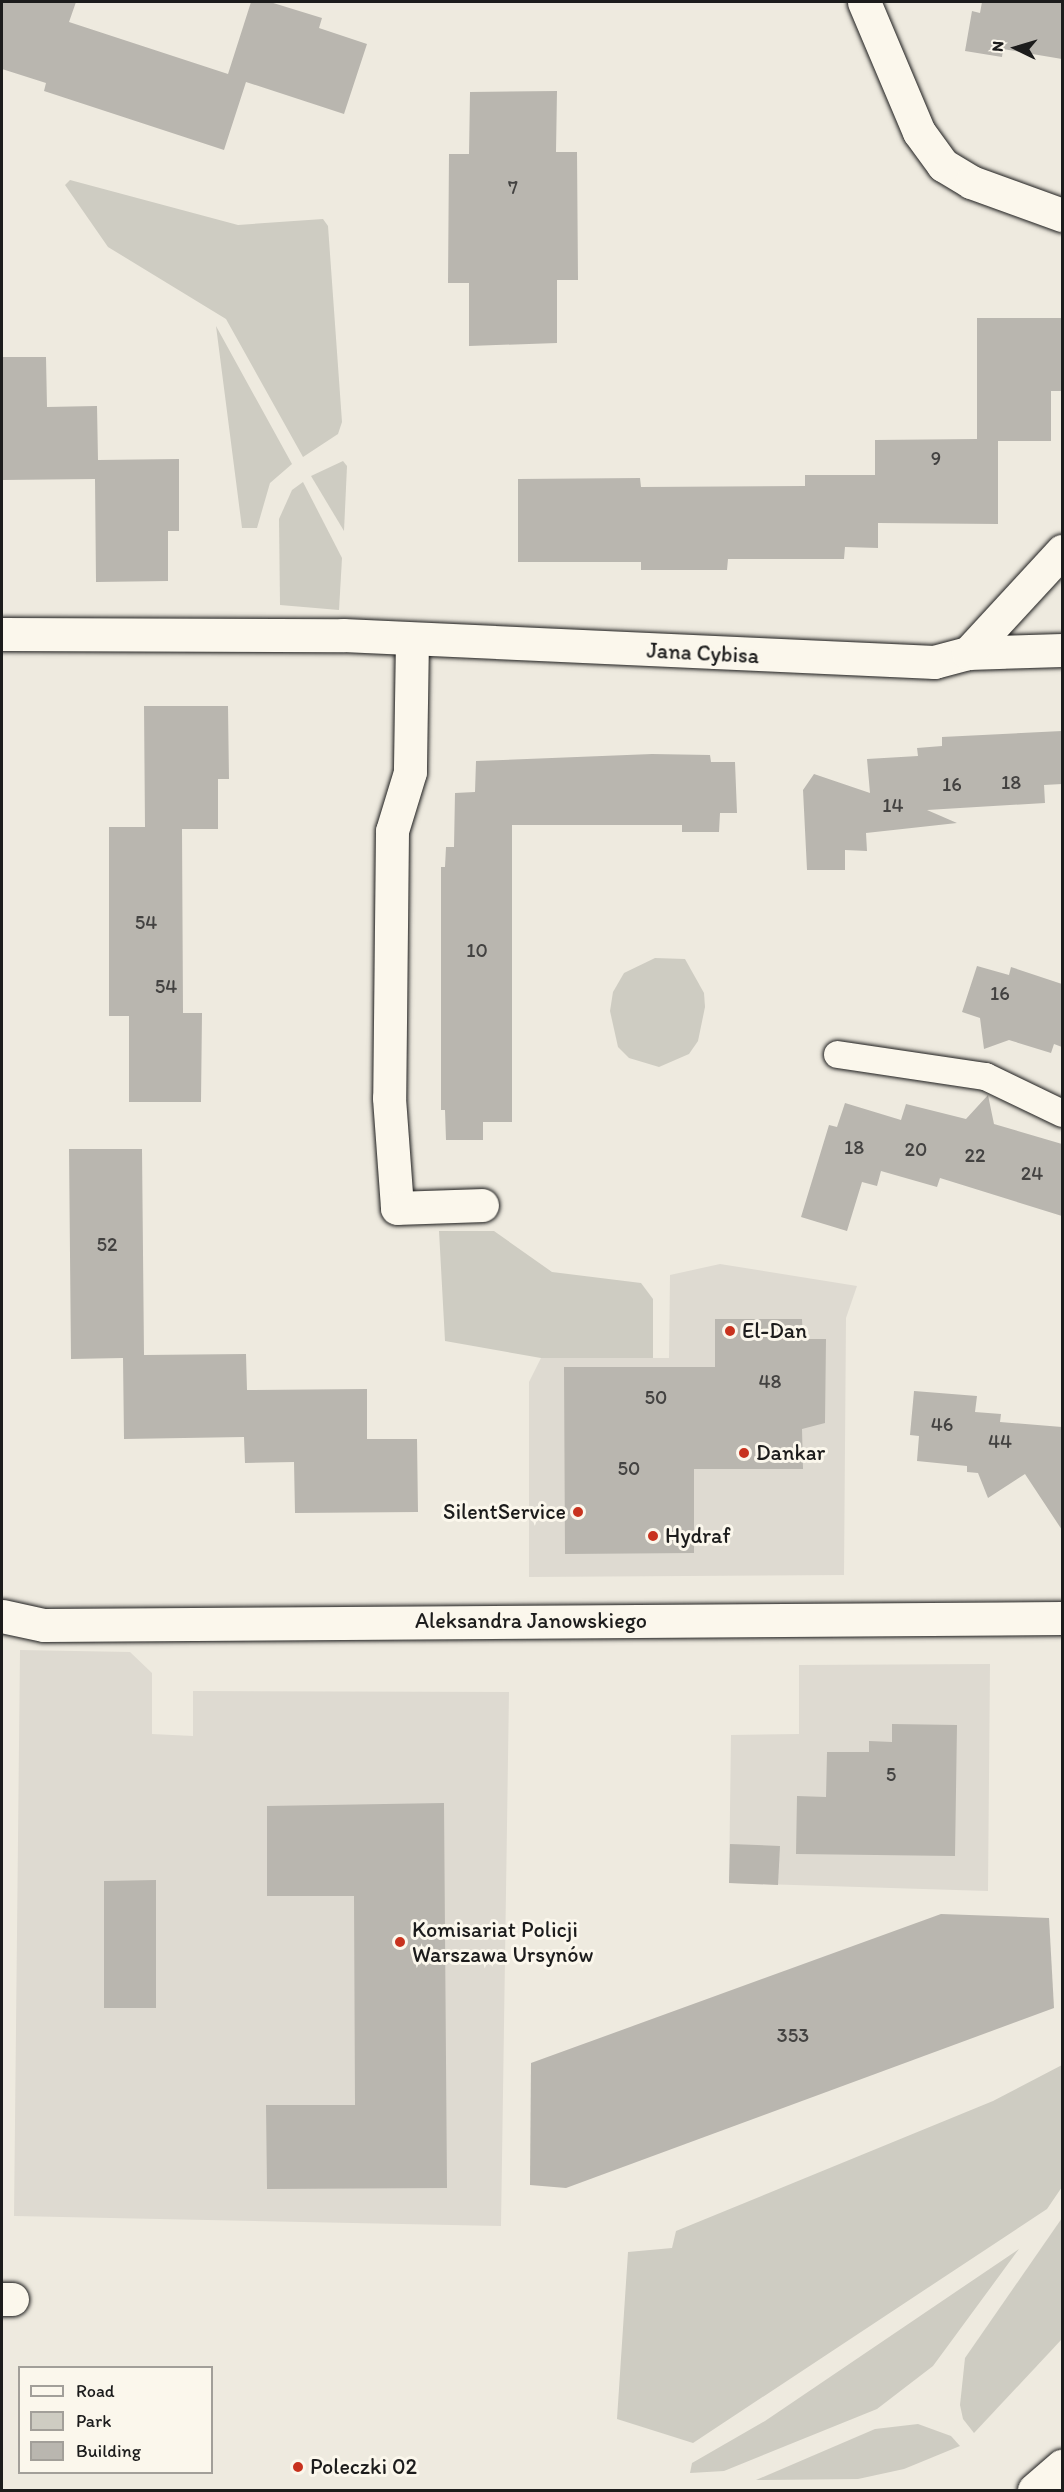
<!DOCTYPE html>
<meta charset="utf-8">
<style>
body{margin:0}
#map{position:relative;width:1064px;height:2492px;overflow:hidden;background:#eeeadf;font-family:Itim,sans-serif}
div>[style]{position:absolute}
.built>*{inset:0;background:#dedad1}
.green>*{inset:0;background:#ceccc2}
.building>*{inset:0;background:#b9b6af}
.roads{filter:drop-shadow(0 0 2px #1c1c1c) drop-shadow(0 0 2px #1c1c1c)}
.lane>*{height:27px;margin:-13.5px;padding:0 13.5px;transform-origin:13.5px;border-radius:13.5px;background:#fbf7ec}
.street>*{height:33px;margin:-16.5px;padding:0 16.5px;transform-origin:16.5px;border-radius:16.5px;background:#fbf7ec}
.primary>*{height:33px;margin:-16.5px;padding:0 16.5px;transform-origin:16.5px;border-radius:16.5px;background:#fbf7ec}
.dots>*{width:16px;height:16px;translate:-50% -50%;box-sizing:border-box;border:3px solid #fbf7ec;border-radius:50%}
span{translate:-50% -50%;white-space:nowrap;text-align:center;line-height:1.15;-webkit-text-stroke:6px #fbf7ec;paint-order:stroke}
.number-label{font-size:20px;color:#434241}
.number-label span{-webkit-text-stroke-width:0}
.street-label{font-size:22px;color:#1c1c1c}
.poi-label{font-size:22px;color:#1c1c1c}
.left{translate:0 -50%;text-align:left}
.right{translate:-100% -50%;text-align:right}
.frame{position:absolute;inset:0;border:3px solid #1c1c1c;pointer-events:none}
.legend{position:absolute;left:18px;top:2366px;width:195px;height:108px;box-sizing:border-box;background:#fbf7ec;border:2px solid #a29f99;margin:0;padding:8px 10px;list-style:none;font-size:18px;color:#1c1c1c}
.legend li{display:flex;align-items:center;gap:12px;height:30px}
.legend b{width:30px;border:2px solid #a29f99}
.north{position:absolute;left:986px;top:18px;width:60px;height:60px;-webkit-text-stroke:4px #fbf7ec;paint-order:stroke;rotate:275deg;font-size:16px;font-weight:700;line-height:24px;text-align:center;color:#1c1c1c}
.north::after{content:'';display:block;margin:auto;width:21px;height:27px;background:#1c1c1c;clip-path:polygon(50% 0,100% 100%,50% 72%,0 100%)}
</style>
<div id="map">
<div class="built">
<i style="clip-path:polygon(720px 1264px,857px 1286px,846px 1318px,844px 1575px,529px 1577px,529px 1382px,541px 1358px,669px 1358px,670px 1275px)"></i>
<i style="clip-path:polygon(20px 1650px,130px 1652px,152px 1673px,152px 1734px,193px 1736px,193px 1691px,509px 1692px,501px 2226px,14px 2216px)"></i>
<i style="clip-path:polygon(990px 1664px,988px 1891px,729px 1883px,731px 1735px,799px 1734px,799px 1665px)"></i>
</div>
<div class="green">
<i style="clip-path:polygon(70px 180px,238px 225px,323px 219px,328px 226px,342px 422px,338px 434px,303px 457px,226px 319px,108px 247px,65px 185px)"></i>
<i style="clip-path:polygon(216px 326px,292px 464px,270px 483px,257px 528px,242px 528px)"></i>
<i style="clip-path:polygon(343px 461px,347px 466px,344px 531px,311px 476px)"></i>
<i style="clip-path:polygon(303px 482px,342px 558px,339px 610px,280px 605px,279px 519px,292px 490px)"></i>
<i style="clip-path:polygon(655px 958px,685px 959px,704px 993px,705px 1007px,698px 1041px,689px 1054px,659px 1067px,629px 1058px,618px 1047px,610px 1011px,613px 992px,624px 973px)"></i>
<i style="clip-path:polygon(439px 1231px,494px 1231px,552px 1272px,641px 1283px,653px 1299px,653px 1358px,541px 1358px,445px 1341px)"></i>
<i style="clip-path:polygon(1062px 2065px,1062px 2187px,1047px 2209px,693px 2443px,617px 2419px,628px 2252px,672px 2248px,676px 2231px,993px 2101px)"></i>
<i style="clip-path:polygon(1062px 2218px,1062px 2339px,974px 2433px,963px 2419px,960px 2405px,965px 2358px)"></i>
<i style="clip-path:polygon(1019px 2249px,933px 2366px,877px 2409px,724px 2471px,690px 2473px,692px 2463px,765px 2421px)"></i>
<i style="clip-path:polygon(918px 2424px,951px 2436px,960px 2446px,904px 2469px,858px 2479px,756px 2480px,875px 2429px)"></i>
</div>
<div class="building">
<i style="clip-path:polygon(2px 2px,76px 2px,69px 22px,228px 74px,251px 2px,270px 2px,322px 18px,319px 28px,367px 44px,344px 114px,246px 82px,224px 150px,44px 91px,46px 83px,2px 69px)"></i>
<i style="clip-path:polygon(982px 2px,1062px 2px,1062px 59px,1003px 49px,1002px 57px,965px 51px,972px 11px,980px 13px)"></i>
<i style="clip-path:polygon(557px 91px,556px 152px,577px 152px,578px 280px,557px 280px,557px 343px,469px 346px,469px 283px,448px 283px,449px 154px,469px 154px,470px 92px)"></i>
<i style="clip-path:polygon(977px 318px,1061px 318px,1061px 391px,1051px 391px,1051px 441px,998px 441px,998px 524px,878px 523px,878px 548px,845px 547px,844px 559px,728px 559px,727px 570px,641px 570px,641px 562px,518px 562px,518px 479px,640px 478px,641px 487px,805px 486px,805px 475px,875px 475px,875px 440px,977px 439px)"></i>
<i style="clip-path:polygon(2px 357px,46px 357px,47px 407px,97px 406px,98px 460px,179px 459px,179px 531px,168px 531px,168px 581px,96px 582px,95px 479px,2px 480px)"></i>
<i style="clip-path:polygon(144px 706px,228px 706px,229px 779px,218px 779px,218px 829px,182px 829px,183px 1013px,202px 1013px,201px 1102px,129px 1102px,129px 1016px,109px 1016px,109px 827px,145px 827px)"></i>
<i style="clip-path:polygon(1062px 731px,1062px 784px,1044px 785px,1045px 803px,927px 810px,957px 823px,866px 833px,867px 851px,845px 850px,845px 870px,807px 870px,803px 790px,814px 774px,870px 793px,867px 759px,918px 756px,917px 748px,942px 746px,942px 737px)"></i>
<i style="clip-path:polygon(652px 754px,710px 755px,711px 762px,735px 762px,737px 813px,720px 813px,719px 832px,682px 832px,682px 825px,512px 825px,512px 1122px,483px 1122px,483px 1140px,446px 1140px,445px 1110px,441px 1110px,441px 867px,445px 867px,446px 847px,454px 847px,455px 793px,475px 792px,476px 761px)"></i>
<i style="clip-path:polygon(977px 966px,1009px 975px,1011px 967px,1062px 984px,1062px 1047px,1054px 1044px,1051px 1053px,1009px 1040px,984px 1049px,980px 1018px,962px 1012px)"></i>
<i style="clip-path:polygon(988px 1095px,994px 1124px,1062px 1144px,1062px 1216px,940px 1178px,937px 1187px,881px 1171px,877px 1186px,862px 1182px,847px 1231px,801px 1217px,829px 1125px,837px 1127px,845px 1103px,901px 1120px,906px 1104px,966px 1119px)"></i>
<i style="clip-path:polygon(69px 1149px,142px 1149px,144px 1355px,246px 1354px,247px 1390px,367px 1389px,367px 1439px,417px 1439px,418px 1512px,295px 1513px,294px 1462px,245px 1463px,244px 1437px,124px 1439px,123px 1358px,71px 1359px)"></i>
<i style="clip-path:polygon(715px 1319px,802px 1319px,803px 1339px,826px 1339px,825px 1423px,802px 1429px,803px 1469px,694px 1469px,694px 1553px,565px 1554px,564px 1367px,715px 1367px)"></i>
<i style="clip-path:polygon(914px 1391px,977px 1396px,975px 1412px,1001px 1414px,1000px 1422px,1062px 1427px,1062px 1530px,1025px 1474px,988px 1498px,978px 1473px,967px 1472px,967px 1466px,917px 1461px,919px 1436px,910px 1435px)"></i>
<i style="clip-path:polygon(892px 1724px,957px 1725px,955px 1856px,796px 1854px,797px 1796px,826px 1797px,827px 1752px,869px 1752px,869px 1741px,892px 1742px)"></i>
<i style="clip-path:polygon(444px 1803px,447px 2188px,267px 2189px,266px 2105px,355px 2105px,354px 1896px,267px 1896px,267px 1806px)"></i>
<i style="clip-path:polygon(730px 1844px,780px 1846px,778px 1885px,729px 1883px)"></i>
<i style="clip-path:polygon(156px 1880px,156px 2008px,104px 2008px,104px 1881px)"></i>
<i style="clip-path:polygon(941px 1914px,1049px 1918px,1054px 2008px,566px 2188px,530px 2185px,531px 2063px)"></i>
</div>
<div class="roads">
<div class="lane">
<i style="left:837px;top:1054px;width:150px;rotate:8.5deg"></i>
<i style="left:985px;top:1076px;width:85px;rotate:25.7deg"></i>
</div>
<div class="street">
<i style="left:864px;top:2px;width:141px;rotate:67.1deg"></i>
<i style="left:919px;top:132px;width:41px;rotate:54deg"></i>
<i style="left:943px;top:165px;width:33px;rotate:31deg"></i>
<i style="left:971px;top:182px;width:97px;rotate:19.9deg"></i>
<i style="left:2px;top:634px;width:341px;rotate:0.2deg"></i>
<i style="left:343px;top:635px;width:592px;rotate:2.62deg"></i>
<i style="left:934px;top:662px;width:35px;rotate:-15deg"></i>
<i style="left:968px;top:653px;width:94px;rotate:-1.8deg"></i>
<i style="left:412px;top:639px;width:133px;rotate:90.9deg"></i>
<i style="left:410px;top:772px;width:62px;rotate:107deg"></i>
<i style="left:392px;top:831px;width:267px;rotate:90.6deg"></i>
<i style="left:389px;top:1098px;width:110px;rotate:85.8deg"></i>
<i style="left:397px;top:1208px;width:85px;rotate:-2deg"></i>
<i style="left:968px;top:653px;width:139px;rotate:-47.3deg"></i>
<i style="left:2px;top:1616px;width:43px;rotate:12.1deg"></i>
<i style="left:44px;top:1625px;width:1018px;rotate:-0.39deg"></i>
<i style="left:2px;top:2299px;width:10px"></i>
</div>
<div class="primary">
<i style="left:1034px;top:2490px;width:37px;rotate:-41deg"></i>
</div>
</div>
<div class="dots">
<i style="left:730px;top:1331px;background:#c8321e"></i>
<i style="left:744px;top:1453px;background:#c8321e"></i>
<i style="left:578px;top:1512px;background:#c8321e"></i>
<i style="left:653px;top:1536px;background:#c8321e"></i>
<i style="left:400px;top:1942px;background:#c8321e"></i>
<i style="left:298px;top:2467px;background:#c8321e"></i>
</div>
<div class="number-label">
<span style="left:513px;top:187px">7</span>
<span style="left:936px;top:458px">9</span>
<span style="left:1011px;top:782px">18</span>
<span style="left:952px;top:784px">16</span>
<span style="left:893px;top:805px">14</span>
<span style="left:146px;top:922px">54</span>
<span style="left:477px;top:950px">10</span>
<span style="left:166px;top:986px">54</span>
<span style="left:1000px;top:993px">16</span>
<span style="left:854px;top:1147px">18</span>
<span style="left:916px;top:1149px">20</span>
<span style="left:975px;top:1155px">22</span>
<span style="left:1032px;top:1173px">24</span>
<span style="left:107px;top:1244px">52</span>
<span style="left:770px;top:1381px">48</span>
<span style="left:656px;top:1397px">50</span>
<span style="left:942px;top:1424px">46</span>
<span style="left:1000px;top:1441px">44</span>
<span style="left:629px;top:1468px">50</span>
<span style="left:891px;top:1774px">5</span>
<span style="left:793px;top:2035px">353</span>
</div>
<div class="street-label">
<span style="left:703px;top:653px;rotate:3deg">Jana Cybisa</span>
<span style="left:531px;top:1621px">Aleksandra Janowskiego</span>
</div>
<div class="poi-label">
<span class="left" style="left:742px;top:1331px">El-Dan</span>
<span class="left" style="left:756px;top:1453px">Dankar</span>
<span class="right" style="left:566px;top:1512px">SilentService</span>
<span class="left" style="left:665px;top:1536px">Hydraf</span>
<span class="left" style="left:412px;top:1942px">Komisariat Policji<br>Warszawa Ursynów</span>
<span class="left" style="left:310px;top:2467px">Poleczki 02</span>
</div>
<div class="frame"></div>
<ul class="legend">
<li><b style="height:8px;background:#fbf7ec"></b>Road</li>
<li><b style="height:16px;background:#ceccc2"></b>Park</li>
<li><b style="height:16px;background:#b9b6af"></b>Building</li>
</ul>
<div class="north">N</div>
</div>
